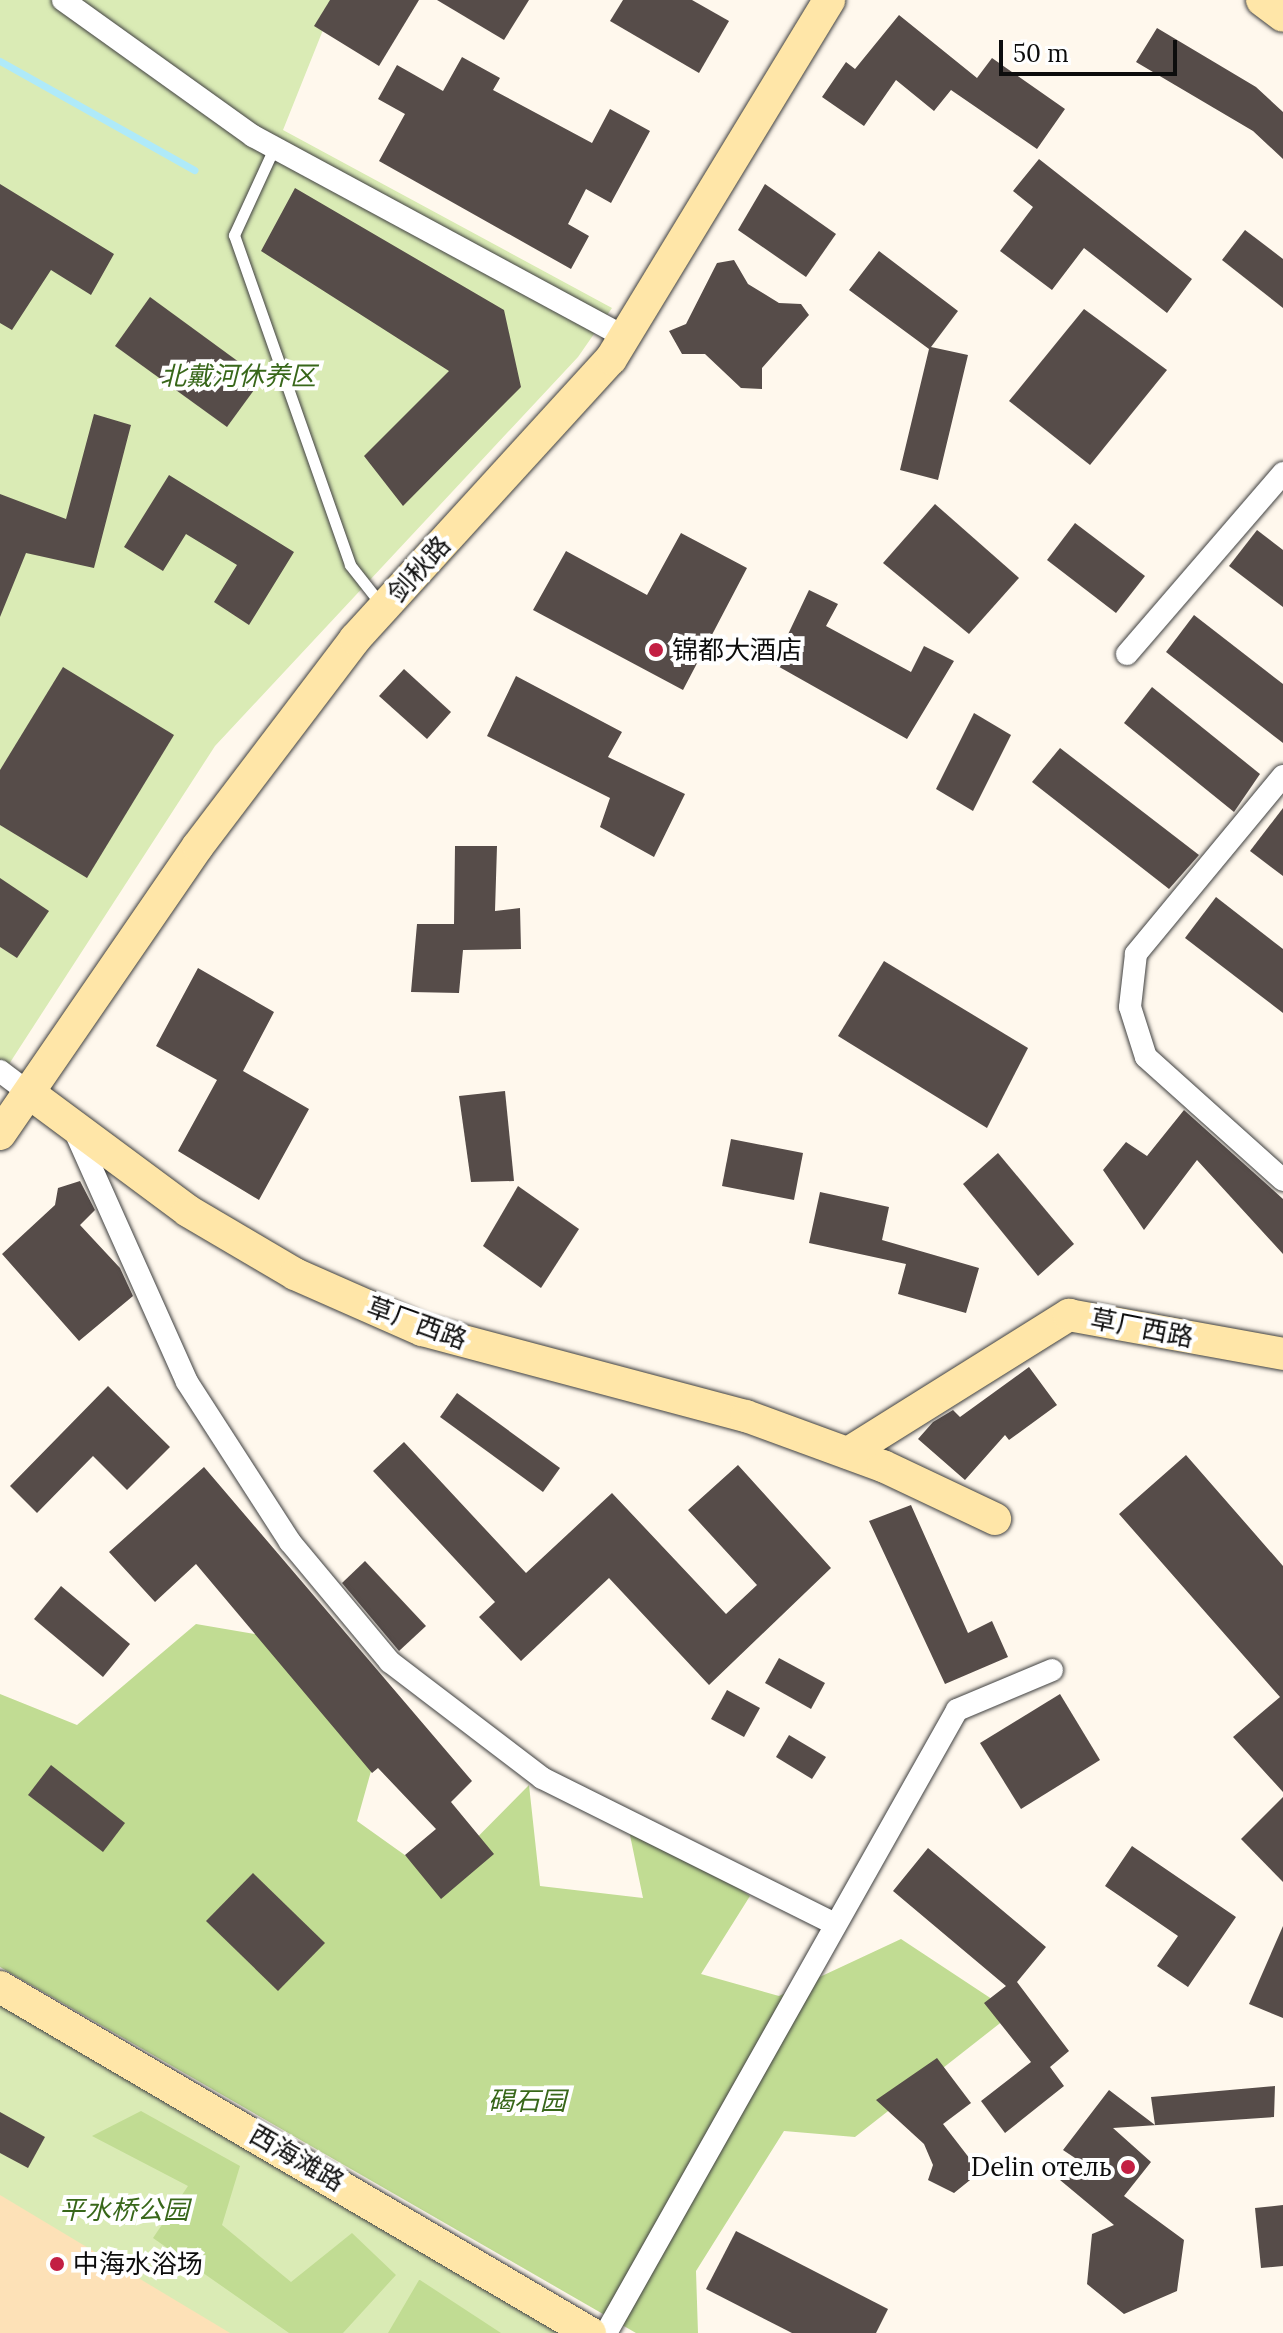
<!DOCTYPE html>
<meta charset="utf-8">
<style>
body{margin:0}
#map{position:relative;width:1283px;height:2333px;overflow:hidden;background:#fff8ed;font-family:Lora,"Noto Sans SC",serif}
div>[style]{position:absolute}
.green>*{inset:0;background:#daebb5}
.forest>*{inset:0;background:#c1dc93}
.sand>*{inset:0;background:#fde1b7}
.stream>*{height:7px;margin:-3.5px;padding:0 3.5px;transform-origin:3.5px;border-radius:3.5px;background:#afeaf9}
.building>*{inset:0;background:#564c49}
.roads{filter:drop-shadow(0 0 2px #404040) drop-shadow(0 0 2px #404040)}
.lane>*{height:11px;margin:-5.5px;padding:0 5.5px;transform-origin:5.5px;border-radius:5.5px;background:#fff}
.street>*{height:22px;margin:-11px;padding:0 11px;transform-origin:11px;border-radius:11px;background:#fff}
.secondary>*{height:32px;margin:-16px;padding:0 16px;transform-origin:16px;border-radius:16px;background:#ffe6a8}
.dots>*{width:22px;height:22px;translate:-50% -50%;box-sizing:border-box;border:4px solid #fff;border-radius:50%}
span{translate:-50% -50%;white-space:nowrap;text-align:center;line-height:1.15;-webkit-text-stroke:8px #fff;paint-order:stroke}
.park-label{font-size:26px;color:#38671a;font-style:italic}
.street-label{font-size:26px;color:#0d0d0d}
.poi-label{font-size:26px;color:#0d0d0d}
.left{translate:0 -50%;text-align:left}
.right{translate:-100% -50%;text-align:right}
.scale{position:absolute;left:999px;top:40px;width:178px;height:36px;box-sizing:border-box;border:4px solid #0d0d0d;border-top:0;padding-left:10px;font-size:24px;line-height:28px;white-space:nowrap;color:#0d0d0d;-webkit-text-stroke:6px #fff;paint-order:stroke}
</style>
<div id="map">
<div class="green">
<i style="clip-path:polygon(0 0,335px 0,283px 130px,612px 308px,578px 357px,215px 746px,0 1078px)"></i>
<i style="clip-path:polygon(0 1998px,581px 2333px,0 2333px)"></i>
</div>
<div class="forest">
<i style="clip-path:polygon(196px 1624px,267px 1636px,375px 1757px,357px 1821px,437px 1878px,529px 1785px,540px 1886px,643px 1898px,625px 1811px,750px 1896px,701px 1974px,779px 1996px,901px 1939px,1013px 2013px,855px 2137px,784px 2131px,696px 2271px,698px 2333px,636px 2333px,0 1967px,0 1694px,77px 1725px)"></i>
<i style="clip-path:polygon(141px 2111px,240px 2166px,222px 2225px,291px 2282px,352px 2233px,396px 2275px,343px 2333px,289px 2333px,153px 2238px,188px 2186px,92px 2136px)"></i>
<i style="clip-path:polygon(419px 2280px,420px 2280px,501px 2333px,388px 2333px)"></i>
</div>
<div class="sand">
<i style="clip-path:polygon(0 2195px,230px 2333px,0 2333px)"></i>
</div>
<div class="stream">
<i style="left:0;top:61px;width:223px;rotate:29.3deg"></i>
</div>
<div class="building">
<i style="clip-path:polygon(330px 0,419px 0,379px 66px,314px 26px)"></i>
<i style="clip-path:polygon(437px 0,529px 0,504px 40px)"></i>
<i style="clip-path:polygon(623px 0,692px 0,729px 21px,699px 73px,610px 21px)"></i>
<i style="clip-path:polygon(899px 15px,977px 78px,992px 58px,1065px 109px,1037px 149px,951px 90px,934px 111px,896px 80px,864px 126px,822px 97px,846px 62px,855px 69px)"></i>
<i style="clip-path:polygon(1157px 28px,1256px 87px,1283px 112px,1283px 159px,1253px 131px,1136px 62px)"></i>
<i style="clip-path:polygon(462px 57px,500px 78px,493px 90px,592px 143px,610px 109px,650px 131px,611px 203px,586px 189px,568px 224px,589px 236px,571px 269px,379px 161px,405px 114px,378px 99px,397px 65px,443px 91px)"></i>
<i style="clip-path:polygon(1039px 159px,1192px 279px,1167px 313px,1084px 248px,1052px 290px,1000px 251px,1033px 207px,1013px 191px)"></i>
<i style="clip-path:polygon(0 184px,114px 254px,91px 295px,51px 270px,12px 330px,0 323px)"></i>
<i style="clip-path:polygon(765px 184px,836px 234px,806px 277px,738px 230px)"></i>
<i style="clip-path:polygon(295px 188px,504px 310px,521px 387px,403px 506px,364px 456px,449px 371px,261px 251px)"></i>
<i style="clip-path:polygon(1245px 230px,1283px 259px,1283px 308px,1222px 260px)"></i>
<i style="clip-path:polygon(879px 251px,958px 311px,931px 347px,968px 355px,938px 480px,900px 470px,929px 349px,849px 290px)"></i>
<i style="clip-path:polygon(734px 260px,748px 284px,779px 303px,801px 304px,809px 315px,762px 368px,762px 389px,741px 388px,705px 354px,682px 354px,669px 331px,686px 324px,717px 263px)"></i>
<i style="clip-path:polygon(150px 297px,262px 379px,227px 427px,115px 346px)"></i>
<i style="clip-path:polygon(1084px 309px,1167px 370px,1090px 465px,1009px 401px)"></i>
<i style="clip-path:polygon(94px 414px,131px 425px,94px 568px,26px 553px,0 617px,0 494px,66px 519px)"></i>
<i style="clip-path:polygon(169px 475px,294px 552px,249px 625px,214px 602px,237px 565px,186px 534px,163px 571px,124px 547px)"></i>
<i style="clip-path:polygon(935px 504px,1019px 578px,969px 634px,883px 563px)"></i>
<i style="clip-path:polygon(1075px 523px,1145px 576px,1116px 613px,1047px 560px)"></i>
<i style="clip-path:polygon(1257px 530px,1283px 550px,1283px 607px,1229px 566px)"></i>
<i style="clip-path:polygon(681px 533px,747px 568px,683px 690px,533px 610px,566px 551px,647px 595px)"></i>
<i style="clip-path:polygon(809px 590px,838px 604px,826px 626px,911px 672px,924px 646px,954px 661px,907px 739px,774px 664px)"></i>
<i style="clip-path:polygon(1194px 615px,1283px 684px,1283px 743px,1166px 652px)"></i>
<i style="clip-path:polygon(63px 667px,174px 735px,87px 878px,0 825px,0 770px)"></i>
<i style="clip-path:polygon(404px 669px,451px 712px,427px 739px,379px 696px)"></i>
<i style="clip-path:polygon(516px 676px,622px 732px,608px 757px,685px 794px,654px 857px,600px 827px,610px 798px,487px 736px)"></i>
<i style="clip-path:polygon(1152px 687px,1260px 774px,1234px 812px,1124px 723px)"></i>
<i style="clip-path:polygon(974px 713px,1011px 735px,973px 811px,936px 789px)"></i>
<i style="clip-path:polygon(1060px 748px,1199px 855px,1169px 889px,1032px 782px)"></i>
<i style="clip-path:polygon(1283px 808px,1283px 876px,1250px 851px)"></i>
<i style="clip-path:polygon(455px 846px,497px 846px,495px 911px,520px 908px,521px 949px,463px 950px,459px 993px,411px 992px,417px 924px,454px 924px)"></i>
<i style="clip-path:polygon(0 878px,49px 911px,17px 958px,0 947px)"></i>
<i style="clip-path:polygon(1216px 897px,1283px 949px,1283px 1013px,1185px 938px)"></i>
<i style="clip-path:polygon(884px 961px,1028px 1048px,987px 1128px,838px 1036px)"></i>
<i style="clip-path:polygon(198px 968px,274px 1012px,243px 1071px,309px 1109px,259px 1200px,178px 1151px,217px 1080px,156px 1046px)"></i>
<i style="clip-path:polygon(505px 1091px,514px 1181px,471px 1182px,459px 1096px)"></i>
<i style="clip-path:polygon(1184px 1110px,1283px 1199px,1283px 1254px,1197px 1160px,1144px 1230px,1103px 1170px,1126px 1142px,1147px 1156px)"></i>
<i style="clip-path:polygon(731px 1139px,803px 1153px,794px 1200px,722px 1186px)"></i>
<i style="clip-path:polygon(998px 1153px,1074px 1244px,1038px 1276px,963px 1184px)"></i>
<i style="clip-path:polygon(80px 1181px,95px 1210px,80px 1225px,120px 1268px,133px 1296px,79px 1341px,2px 1254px,55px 1205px,58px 1188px)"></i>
<i style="clip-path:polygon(518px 1186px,579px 1229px,541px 1288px,483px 1246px)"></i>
<i style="clip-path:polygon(820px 1192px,889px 1207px,882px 1240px,979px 1268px,966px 1313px,898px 1294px,906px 1264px,809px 1243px)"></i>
<i style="clip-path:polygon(1029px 1367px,1057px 1405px,1009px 1440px,1005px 1435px,965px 1480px,918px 1439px,933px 1422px,953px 1410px,960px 1417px)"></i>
<i style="clip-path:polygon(108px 1386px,170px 1447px,127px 1490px,93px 1456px,37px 1513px,10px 1486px)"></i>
<i style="clip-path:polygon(457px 1393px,560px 1468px,543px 1492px,440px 1417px)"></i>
<i style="clip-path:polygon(404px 1442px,526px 1573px,612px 1493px,726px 1614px,757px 1585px,688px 1510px,738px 1465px,831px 1568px,709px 1685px,609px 1578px,521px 1661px,479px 1617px,495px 1602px,373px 1471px)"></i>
<i style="clip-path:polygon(1186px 1455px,1283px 1566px,1283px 1792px,1233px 1737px,1280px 1697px,1119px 1514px)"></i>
<i style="clip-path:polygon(204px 1467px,472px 1781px,451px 1802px,494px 1854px,441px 1899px,405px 1855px,436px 1829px,378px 1768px,372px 1773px,196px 1564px,155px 1602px,109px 1552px)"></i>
<i style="clip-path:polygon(911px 1505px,968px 1633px,992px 1621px,1008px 1657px,945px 1684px,869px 1521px)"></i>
<i style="clip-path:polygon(365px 1561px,426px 1626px,399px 1651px,342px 1583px)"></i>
<i style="clip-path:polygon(61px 1586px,130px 1644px,103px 1677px,34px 1619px)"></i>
<i style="clip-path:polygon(779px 1658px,825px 1683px,811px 1709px,765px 1683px)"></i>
<i style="clip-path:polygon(727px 1690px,760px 1708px,744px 1737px,711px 1719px)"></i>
<i style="clip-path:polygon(1060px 1694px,1100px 1760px,1021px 1809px,980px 1743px)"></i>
<i style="clip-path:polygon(789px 1735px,826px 1757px,812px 1779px,776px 1757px)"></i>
<i style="clip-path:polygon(51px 1765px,125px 1823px,103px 1852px,28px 1795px)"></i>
<i style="clip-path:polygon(1283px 1797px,1283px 1882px,1241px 1839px)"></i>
<i style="clip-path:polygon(1132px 1846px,1236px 1917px,1188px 1987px,1157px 1966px,1178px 1936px,1105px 1886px)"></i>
<i style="clip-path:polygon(928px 1848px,1046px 1947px,1017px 1982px,1069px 2051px,1050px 2067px,1064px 2086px,1005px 2133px,981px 2101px,1031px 2062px,984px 2003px,1006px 1986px,893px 1891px)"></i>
<i style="clip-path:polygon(253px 1873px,325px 1943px,278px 1991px,206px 1921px)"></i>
<i style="clip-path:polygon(1283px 1926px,1283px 2018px,1249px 2004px)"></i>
<i style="clip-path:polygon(937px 2058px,971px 2103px,943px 2124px,980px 2172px,954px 2193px,928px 2180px,933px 2165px,924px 2144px,876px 2100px)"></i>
<i style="clip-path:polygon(1275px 2086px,1274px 2117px,1113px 2128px,1151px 2162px,1124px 2196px,1184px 2240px,1177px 2291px,1124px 2314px,1087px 2284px,1092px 2234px,1114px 2225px,1060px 2180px,1078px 2160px,1063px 2150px,1109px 2090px,1155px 2125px,1151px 2097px)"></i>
<i style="clip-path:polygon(0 2112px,45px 2137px,28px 2168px,0 2153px)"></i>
<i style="clip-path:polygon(1283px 2205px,1283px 2266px,1261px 2268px,1255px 2208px)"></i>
<i style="clip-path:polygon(736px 2231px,888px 2309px,876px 2333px,792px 2333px,706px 2289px)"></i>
</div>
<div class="roads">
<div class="lane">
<i style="left:274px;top:148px;width:96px;rotate:114.7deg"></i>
<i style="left:234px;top:235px;width:350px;rotate:70.6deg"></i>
<i style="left:350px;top:565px;width:53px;rotate:51.8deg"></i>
</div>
<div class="street">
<i style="left:63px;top:0;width:234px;rotate:35.6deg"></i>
<i style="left:253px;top:136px;width:423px;rotate:28.4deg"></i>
<i style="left:1127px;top:654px;width:239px;rotate:-49.2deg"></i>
<i style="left:1283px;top:776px;width:231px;rotate:129.6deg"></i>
<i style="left:1136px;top:954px;width:53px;rotate:96.5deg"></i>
<i style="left:1130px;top:1007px;width:52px;rotate:72.3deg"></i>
<i style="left:1146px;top:1057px;width:184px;rotate:41.9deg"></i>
<i style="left:0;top:1071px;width:40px;rotate:37deg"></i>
<i style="left:73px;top:1127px;width:279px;rotate:65.9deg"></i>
<i style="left:187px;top:1382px;width:190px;rotate:57.2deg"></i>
<i style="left:290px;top:1542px;width:156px;rotate:50.2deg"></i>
<i style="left:390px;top:1662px;width:191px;rotate:37.3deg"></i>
<i style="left:542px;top:1778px;width:323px;rotate:26.5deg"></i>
<i style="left:606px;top:2333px;width:715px;rotate:-60.6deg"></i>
<i style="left:957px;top:1710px;width:103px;rotate:-22.8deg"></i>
</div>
<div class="secondary">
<i style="left:1262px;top:0;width:26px;rotate:37deg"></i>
<i style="left:32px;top:1095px;width:194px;rotate:36.6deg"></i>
<i style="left:188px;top:1211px;width:124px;rotate:30.5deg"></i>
<i style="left:295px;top:1274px;width:139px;rotate:23.8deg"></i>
<i style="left:422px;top:1330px;width:335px;rotate:14.9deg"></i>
<i style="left:746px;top:1416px;width:146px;rotate:20.1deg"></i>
<i style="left:883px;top:1466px;width:124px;rotate:25.3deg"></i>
<i style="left:0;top:1134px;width:349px;rotate:-55.5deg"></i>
<i style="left:198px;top:846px;width:260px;rotate:-52.8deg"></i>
<i style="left:355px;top:639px;width:379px;rotate:-47.6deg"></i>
<i style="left:611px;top:359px;width:420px;rotate:-58.7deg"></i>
<i style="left:848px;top:1453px;width:261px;rotate:-32deg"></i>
<i style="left:1069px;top:1315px;width:218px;rotate:10.3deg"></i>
<i style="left:0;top:1987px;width:684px;rotate:30.39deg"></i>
</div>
</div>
<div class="dots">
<i style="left:656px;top:650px;background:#c31f43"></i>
<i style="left:1128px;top:2167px;background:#c31f43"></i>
<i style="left:57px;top:2264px;background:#c31f43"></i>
</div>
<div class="park-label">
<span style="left:238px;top:376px">北戴河休养区</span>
<span style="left:527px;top:2101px">碣石园</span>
<span style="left:124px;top:2210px">平水桥公园</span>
</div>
<div class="street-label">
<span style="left:419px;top:569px;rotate:-48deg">剑秋路</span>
<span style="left:417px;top:1323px;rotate:20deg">草厂西路</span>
<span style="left:1142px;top:1328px;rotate:11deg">草厂西路</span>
<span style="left:297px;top:2158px;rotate:30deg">西海滩路</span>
</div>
<div class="poi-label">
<span class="left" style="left:672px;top:650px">锦都大酒店</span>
<span class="right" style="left:1112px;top:2167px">Delin отель</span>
<span class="left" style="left:73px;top:2264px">中海水浴场</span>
</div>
<div class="scale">50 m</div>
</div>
